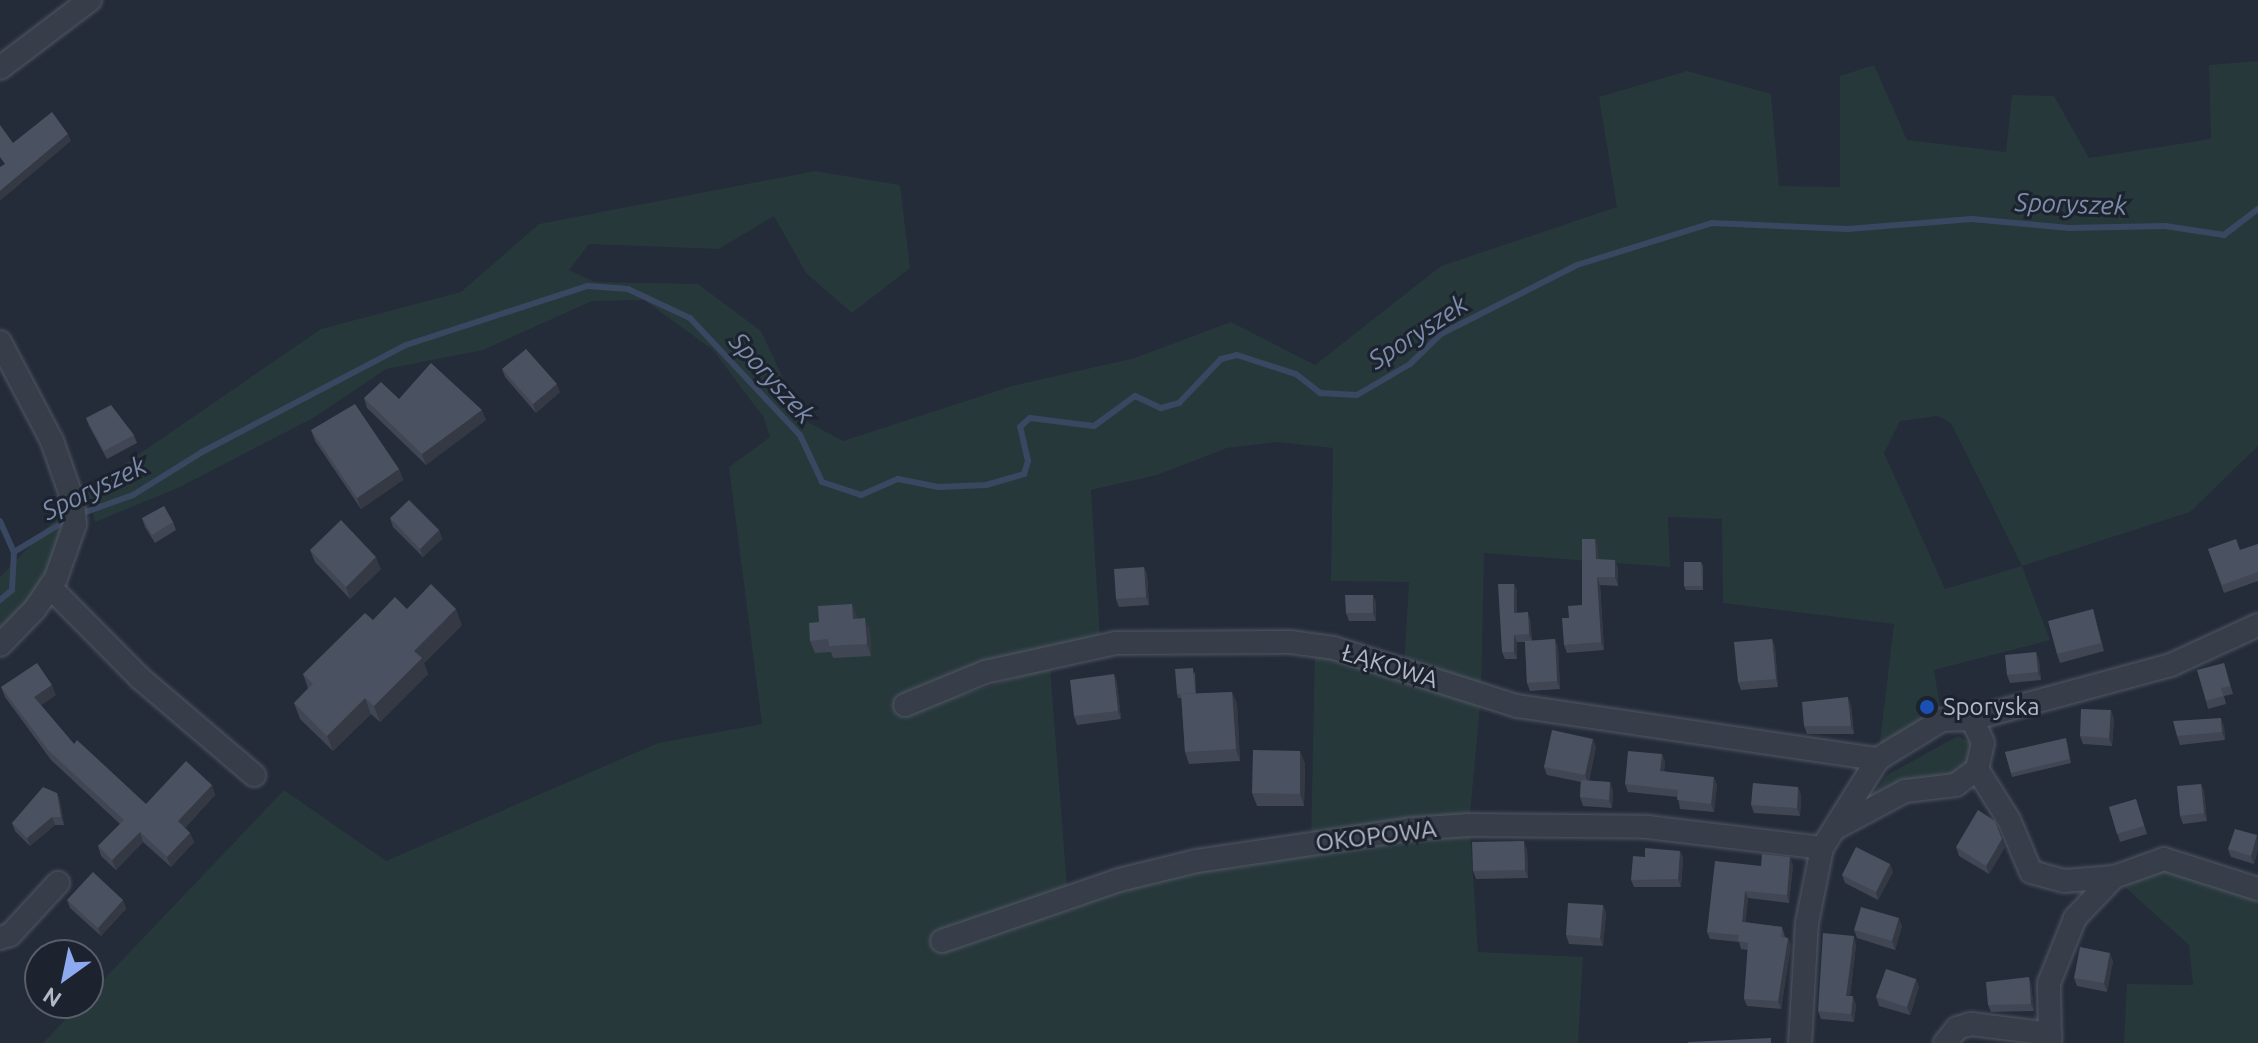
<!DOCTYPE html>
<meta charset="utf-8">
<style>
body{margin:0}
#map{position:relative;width:2258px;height:1043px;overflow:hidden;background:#242b39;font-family:Ubuntu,sans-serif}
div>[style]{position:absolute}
.green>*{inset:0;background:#27383b}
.stream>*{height:6px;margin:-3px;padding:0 3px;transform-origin:3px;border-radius:3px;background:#3a4761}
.roads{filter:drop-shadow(0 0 2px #525864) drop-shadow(0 0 2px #525864)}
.minor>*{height:22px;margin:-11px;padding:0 11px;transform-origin:11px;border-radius:11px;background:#373d49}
.wall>*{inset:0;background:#404653}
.shaded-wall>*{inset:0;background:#343944}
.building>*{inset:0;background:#4a5161}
.dots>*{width:22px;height:22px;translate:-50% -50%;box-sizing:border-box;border:4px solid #1c222e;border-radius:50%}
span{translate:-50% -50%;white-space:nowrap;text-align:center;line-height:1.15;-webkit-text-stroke:6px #1c222e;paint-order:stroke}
.street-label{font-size:24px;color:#b2b8c5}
.poi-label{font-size:24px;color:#b2b8c5}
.left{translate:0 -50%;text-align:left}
.water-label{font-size:26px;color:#7c8cab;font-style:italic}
.north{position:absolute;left:24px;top:939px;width:80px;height:80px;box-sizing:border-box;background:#1c222e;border:2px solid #585e6a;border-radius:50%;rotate:213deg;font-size:22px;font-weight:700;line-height:32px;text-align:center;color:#b2b8c5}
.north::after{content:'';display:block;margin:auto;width:28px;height:36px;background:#8daaf0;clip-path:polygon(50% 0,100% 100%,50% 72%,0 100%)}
</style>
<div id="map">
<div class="green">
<i style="clip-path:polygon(evenodd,2258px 61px,2258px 446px,2190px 512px,2022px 566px,2050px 640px,1934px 670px,1942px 720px,1878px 759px,1894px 624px,1723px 603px,1722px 519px,1668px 517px,1670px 567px,1484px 553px,1481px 695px,1469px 825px,1311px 844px,1315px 645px,1404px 669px,1409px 582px,1331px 581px,1333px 448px,1277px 442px,1227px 448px,1157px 475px,1091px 490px,1100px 637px,901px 714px,1050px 667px,1067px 887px,1118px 886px,1196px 869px,1470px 832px,1478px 952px,1583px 957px,1578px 1043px,43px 1043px,81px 1003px,88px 1003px,88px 996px,284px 790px,386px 861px,658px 743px,762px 724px,729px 467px,770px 437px,764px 418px,713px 350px,644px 300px,592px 301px,483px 350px,386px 369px,313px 418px,178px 488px,95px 522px,87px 490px,321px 329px,461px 292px,539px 224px,815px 171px,900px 185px,910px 268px,852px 313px,806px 273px,774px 216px,719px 249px,589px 244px,569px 270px,595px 282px,698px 284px,761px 331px,802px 419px,843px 441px,1012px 386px,1135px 358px,1231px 322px,1315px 365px,1441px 266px,1617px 207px,1599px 97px,1687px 71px,1771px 94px,1779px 186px,1840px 187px,1840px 76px,1874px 65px,1907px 140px,2006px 152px,2012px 95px,2054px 96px,2089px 158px,2211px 139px,2209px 65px,2258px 61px,1938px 416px,1951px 423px,2022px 566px,1945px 589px,1884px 453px,1900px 421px,1938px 416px)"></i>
<i style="clip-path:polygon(73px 501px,71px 547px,0 645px,0 577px)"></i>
<i style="clip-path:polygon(1958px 736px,1972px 743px,1968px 763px,1957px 773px,1904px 781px,1870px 799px,1887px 775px)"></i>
<i style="clip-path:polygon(2164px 859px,2258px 889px,2258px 1043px,2124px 1043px,2127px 984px,2193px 985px,2189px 945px,2114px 877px)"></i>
</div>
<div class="stream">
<i style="left:80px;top:514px;width:56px;rotate:-19.7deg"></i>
<i style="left:133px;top:495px;width:81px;rotate:-31.9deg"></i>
<i style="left:202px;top:452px;width:230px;rotate:-27.7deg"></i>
<i style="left:406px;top:345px;width:191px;rotate:-18deg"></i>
<i style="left:588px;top:286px;width:40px;rotate:4.3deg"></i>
<i style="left:628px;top:289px;width:68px;rotate:25.1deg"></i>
<i style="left:690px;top:318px;width:161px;rotate:46.8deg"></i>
<i style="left:800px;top:435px;width:52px;rotate:64.9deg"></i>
<i style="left:822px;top:482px;width:41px;rotate:18.4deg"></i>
<i style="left:861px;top:495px;width:40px;rotate:-23.4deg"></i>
<i style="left:898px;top:479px;width:41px;rotate:11.3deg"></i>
<i style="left:938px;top:487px;width:48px;rotate:-2.4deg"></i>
<i style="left:986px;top:485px;width:40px;rotate:-16deg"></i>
<i style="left:1024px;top:474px;width:14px;rotate:-73deg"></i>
<i style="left:1028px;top:461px;width:35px;rotate:-103deg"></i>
<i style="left:1020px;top:427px;width:13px;rotate:-42deg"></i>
<i style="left:1030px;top:418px;width:64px;rotate:7.1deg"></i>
<i style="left:1094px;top:426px;width:51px;rotate:-36.2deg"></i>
<i style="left:1135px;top:396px;width:29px;rotate:25deg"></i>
<i style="left:1161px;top:408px;width:19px;rotate:-16deg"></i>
<i style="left:1179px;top:403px;width:61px;rotate:-46.3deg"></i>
<i style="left:1221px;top:359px;width:16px;rotate:-14deg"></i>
<i style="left:1237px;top:355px;width:62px;rotate:17.9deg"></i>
<i style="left:1296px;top:374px;width:31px;rotate:38deg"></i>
<i style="left:1320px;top:393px;width:37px;rotate:3deg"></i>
<i style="left:1357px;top:395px;width:61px;rotate:-30.3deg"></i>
<i style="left:1410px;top:364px;width:43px;rotate:-44.1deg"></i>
<i style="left:1441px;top:334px;width:153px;rotate:-26.9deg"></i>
<i style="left:1577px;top:265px;width:141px;rotate:-17.3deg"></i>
<i style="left:1712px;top:223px;width:136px;rotate:2.5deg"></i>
<i style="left:1848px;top:229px;width:124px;rotate:-4.6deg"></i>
<i style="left:1972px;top:219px;width:97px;rotate:5.3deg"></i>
<i style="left:2069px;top:228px;width:96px;rotate:-1.2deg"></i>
<i style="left:2165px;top:226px;width:60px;rotate:8.7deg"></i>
<i style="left:2224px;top:235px;width:43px;rotate:-37.4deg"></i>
<i style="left:0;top:521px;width:34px;rotate:66deg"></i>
<i style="left:14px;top:552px;width:38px;rotate:93deg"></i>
<i style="left:12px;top:590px;width:16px;rotate:140deg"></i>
<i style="left:14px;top:552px;width:66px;rotate:-31.3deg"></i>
</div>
<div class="roads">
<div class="minor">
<i style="left:0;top:68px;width:113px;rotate:-37.1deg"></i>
<i style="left:0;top:342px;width:112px;rotate:62.3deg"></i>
<i style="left:52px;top:441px;width:64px;rotate:70.7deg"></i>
<i style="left:73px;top:501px;width:23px;rotate:85deg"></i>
<i style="left:75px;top:524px;width:57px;rotate:109.4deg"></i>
<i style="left:56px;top:578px;width:37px;rotate:124deg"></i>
<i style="left:35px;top:609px;width:50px;rotate:134.2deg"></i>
<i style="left:50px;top:587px;width:128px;rotate:45.3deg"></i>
<i style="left:140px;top:678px;width:150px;rotate:40.4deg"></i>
<i style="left:905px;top:705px;width:87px;rotate:-22.4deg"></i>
<i style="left:985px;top:672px;width:134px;rotate:-12.5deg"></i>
<i style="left:1116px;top:643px;width:174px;rotate:-0.3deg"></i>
<i style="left:1290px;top:642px;width:44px;rotate:7.8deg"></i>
<i style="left:1334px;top:648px;width:192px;rotate:17.6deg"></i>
<i style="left:1517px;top:706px;width:365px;rotate:8.4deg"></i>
<i style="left:1972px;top:719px;width:206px;rotate:-15.2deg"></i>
<i style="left:2171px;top:665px;width:96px;rotate:-24.7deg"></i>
<i style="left:1977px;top:769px;width:60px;rotate:57.9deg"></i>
<i style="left:2009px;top:820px;width:56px;rotate:67.1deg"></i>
<i style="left:2031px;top:872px;width:34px;rotate:15deg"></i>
<i style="left:2064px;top:881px;width:50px;rotate:-4.6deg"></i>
<i style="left:0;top:938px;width:10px;rotate:-17deg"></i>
<i style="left:10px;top:935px;width:71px;rotate:-47.3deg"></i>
<i style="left:942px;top:941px;width:187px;rotate:-19deg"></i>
<i style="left:1119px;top:880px;width:80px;rotate:-13.7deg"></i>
<i style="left:1197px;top:861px;width:216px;rotate:-8.5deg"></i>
<i style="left:1411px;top:829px;width:58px;rotate:-3.9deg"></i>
<i style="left:1469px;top:825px;width:178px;rotate:0.6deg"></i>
<i style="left:1647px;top:827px;width:176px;rotate:6.8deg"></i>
<i style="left:1800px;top:1043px;width:120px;rotate:-86.7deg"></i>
<i style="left:1807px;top:923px;width:76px;rotate:-78.7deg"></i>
<i style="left:1822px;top:848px;width:105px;rotate:-57.8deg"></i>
<i style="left:1878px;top:759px;width:75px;rotate:-31.4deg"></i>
<i style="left:1942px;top:720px;width:30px;rotate:-2deg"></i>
<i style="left:1972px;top:719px;width:26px;rotate:65deg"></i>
<i style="left:1983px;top:743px;width:27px;rotate:103deg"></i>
<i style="left:1977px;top:769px;width:26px;rotate:143deg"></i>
<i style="left:1956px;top:785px;width:51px;rotate:173.3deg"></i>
<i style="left:1905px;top:791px;width:76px;rotate:151.8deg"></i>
<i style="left:1945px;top:1043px;width:19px;rotate:-51deg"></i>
<i style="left:1957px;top:1028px;width:15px;rotate:-16deg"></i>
<i style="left:1971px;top:1024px;width:80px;rotate:7.2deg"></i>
<i style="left:2050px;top:1043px;width:60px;rotate:-91deg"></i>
<i style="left:2049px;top:983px;width:70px;rotate:-68.2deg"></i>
<i style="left:2075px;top:918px;width:57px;rotate:-46.4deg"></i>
<i style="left:2114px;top:877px;width:53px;rotate:-19.8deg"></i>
<i style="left:2164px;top:859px;width:99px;rotate:17.7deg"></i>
</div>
</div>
<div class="wall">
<i style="clip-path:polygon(502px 369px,560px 392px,536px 413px,505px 377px)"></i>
<i style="clip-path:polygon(364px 398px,399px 399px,486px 420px,426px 465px,367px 408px)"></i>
<i style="clip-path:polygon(86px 418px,134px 435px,137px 443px,107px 459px,89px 426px)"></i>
<i style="clip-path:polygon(311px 430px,399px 469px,403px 480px,361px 509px,315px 441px)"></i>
<i style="clip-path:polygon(142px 518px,173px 522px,176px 530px,155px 543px,145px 527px)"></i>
<i style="clip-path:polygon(390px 518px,439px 530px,442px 539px,423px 557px,393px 527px)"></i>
<i style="clip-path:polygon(1595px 539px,1598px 547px,1598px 560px,1618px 568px,1618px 586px,1600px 585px,1604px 650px,1567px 653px,1564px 645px,1582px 605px)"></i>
<i style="clip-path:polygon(2258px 544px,2258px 581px,2224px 593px,2208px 549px,2240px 550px)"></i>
<i style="clip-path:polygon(310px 550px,381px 569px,350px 599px,315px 562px)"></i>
<i style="clip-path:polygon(1701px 562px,1703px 566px,1703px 590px,1686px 590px,1684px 586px)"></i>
<i style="clip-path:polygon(1144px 567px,1147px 575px,1149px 605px,1119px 607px,1116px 599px)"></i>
<i style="clip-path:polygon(1514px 584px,1517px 591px,1517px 613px,1530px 619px,1532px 641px,1555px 639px,1558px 648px,1560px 689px,1530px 691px,1527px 683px,1525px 642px,1517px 642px,1517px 659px,1505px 659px,1502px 652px)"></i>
<i style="clip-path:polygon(1373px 595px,1376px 603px,1376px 621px,1349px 621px,1346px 613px)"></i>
<i style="clip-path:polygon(852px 604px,857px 619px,870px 630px,871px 656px,833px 658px,831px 652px,815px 653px,810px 641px,819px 622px)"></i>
<i style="clip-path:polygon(407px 609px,462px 625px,424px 663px,428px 674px,380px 722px,371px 714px,333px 751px,300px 719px,294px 703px,308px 688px,303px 674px)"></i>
<i style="clip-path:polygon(2093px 609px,2104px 651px,2060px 663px,2057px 654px)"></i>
<i style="clip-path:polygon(1772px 639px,1775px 647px,1778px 687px,1741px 690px,1738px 682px)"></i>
<i style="clip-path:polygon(2036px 652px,2039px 661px,2041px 680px,2010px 683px,2007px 675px)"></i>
<i style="clip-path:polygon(2224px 663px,2233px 694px,2224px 696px,2226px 704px,2208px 709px,2206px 701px)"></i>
<i style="clip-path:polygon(1195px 672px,1196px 694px,1232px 692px,1237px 704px,1240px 761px,1189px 764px,1185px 752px,1182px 698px,1178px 698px,1177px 694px)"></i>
<i style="clip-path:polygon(1114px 674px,1117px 683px,1121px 719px,1077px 725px,1074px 716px)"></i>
<i style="clip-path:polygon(1px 687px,56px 695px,41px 705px,74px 744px,146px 804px,212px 785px,215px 795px,185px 828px,190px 833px,194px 842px,171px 867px,143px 842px,116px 870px,101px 856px,98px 846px,120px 824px,51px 760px,5px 697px)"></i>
<i style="clip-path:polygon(1851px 705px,1854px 734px,1807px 734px,1804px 726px)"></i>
<i style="clip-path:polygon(2114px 718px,2112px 746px,2083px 744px,2080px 736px)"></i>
<i style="clip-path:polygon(2224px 726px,2225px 740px,2180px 745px,2177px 736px)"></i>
<i style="clip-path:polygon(2067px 742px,2071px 763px,2012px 777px,2005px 752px)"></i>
<i style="clip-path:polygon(1596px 747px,1589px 781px,1610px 782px,1613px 791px,1612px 808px,1583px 806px,1580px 797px,1581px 782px,1547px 775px,1544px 767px)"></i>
<i style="clip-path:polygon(1662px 754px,1665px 762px,1664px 771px,1717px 785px,1714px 812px,1680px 809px,1678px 797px,1628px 792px,1625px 784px)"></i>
<i style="clip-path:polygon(1305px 763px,1304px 806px,1257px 806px,1252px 793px)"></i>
<i style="clip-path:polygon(2201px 784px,2204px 792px,2207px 821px,2183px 824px,2180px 816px)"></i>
<i style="clip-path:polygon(1798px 787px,1801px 795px,1800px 816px,1754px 813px,1751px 805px)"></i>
<i style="clip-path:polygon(57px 793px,60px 801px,64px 825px,55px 825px,30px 846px,15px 831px,12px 823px)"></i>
<i style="clip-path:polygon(2136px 799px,2147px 834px,2120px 842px,2109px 807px)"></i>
<i style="clip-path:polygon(2257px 835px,2258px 849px,2254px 864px,2231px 857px,2228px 849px)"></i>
<i style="clip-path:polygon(1956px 847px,2005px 847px,1989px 874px,1959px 856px)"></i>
<i style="clip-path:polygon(1527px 849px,1528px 878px,1476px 879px,1473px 871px)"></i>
<i style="clip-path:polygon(1680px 851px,1683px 858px,1681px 887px,1634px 887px,1631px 880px,1645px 857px)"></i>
<i style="clip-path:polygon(1890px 864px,1893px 872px,1878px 900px,1845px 883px,1842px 875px)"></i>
<i style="clip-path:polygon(1793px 865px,1789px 903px,1748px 898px,1745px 922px,1782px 927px,1785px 937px,1788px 938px,1791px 946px,1781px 1009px,1747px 1006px,1744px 999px,1748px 950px,1741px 949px,1739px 942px,1710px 939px,1707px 932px,1761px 866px)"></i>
<i style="clip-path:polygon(67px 900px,123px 900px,126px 909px,101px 936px,70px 908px)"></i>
<i style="clip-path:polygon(1603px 905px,1606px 913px,1603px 946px,1569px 944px,1566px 935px)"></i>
<i style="clip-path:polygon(1902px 926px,1895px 950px,1857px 938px,1854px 930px)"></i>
<i style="clip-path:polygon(1856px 945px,1850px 996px,1856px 1005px,1854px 1022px,1821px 1019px,1818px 1011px)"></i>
<i style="clip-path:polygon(2113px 961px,2107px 992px,2077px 986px,2074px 978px)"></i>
<i style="clip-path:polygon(2029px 977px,2031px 984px,2034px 1011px,1991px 1012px,1988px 1005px)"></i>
<i style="clip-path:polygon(1916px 979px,1919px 987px,1910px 1015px,1879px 1006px,1876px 997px)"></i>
</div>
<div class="shaded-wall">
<i style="clip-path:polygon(68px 134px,71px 141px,0 201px,0 191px)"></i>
<i style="clip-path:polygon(557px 384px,560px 392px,536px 413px,533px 404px)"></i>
<i style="clip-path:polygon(482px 410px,486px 420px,426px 465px,422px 454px)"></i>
<i style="clip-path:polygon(399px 469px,403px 480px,361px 509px,357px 498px)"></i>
<i style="clip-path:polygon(439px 530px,442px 539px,423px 557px,420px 549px)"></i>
<i style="clip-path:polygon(1595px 539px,1598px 547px,1599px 568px,1596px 559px)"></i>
<i style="clip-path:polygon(376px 557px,381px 569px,350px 599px,346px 587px)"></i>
<i style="clip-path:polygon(1615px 560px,1618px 568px,1618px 586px,1615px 577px)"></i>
<i style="clip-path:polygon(1144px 567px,1147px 575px,1149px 605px,1146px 597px)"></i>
<i style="clip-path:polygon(1597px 577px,1600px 585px,1604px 650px,1601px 642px)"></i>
<i style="clip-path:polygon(1514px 584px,1517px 591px,1517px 620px,1514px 613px)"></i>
<i style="clip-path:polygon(1373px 595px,1376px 603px,1376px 621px,1373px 613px)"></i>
<i style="clip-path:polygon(852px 604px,857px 616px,858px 631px,853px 619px)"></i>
<i style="clip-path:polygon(456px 609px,462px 625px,424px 663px,428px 674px,380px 722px,374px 706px,414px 651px)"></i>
<i style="clip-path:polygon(1528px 612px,1530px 619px,1532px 641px,1529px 634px)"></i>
<i style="clip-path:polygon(865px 618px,870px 630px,871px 656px,867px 644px)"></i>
<i style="clip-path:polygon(1514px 635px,1517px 642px,1517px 659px,1514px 652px)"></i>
<i style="clip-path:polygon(1555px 639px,1558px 648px,1560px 689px,1557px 681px)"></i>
<i style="clip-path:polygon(1772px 639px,1775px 647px,1778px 687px,1776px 679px)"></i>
<i style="clip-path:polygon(2036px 652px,2039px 661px,2041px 680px,2038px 672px)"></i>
<i style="clip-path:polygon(1114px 674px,1117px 683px,1121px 719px,1118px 711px)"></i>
<i style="clip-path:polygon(52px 685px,56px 695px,38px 707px,34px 697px)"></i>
<i style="clip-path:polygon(1232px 692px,1237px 704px,1240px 761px,1236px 749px)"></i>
<i style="clip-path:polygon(1848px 697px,1851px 705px,1854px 734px,1851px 726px)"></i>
<i style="clip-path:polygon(365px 698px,371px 714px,333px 751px,327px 736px)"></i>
<i style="clip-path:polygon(2111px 710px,2114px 718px,2112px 746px,2109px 738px)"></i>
<i style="clip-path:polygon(2221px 718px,2224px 726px,2225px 740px,2222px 732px)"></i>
<i style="clip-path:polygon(1593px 739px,1596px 747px,1588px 783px,1585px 775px)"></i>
<i style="clip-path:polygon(1300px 751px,1305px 763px,1304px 806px,1300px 794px)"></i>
<i style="clip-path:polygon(1662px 754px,1665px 762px,1663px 779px,1660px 771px)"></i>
<i style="clip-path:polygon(1714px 777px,1717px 785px,1714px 812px,1711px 804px)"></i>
<i style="clip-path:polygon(1610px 782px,1613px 791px,1612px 808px,1609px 800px)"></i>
<i style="clip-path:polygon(2201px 784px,2204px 792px,2207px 821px,2204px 813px)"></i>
<i style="clip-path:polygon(212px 785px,215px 795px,182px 831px,178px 821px)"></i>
<i style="clip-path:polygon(1798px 787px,1801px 795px,1800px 816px,1797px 808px)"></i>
<i style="clip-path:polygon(57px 793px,60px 801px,64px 825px,61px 817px)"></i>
<i style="clip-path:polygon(52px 817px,55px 825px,30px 846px,27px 838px)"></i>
<i style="clip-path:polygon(140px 832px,143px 842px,116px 870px,112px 860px)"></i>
<i style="clip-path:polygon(190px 833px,194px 842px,171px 867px,167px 857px)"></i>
<i style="clip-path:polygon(2257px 835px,2258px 849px,2254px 864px,2251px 856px)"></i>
<i style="clip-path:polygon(2002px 839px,2005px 847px,1989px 874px,1986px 866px)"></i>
<i style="clip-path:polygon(1524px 841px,1527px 849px,1528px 878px,1525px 870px)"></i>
<i style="clip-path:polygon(1680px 851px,1683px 858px,1681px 887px,1678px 879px)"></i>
<i style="clip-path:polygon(1790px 857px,1793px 865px,1789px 903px,1787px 895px)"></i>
<i style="clip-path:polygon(1890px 864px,1893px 872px,1878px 900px,1876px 892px)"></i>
<i style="clip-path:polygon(1745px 891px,1748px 898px,1745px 930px,1742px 922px)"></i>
<i style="clip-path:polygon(123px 900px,126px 909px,101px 936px,98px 928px)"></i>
<i style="clip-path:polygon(1603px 905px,1606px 913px,1603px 946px,1600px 938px)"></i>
<i style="clip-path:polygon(1899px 918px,1902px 926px,1895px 950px,1892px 941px)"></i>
<i style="clip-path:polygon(1854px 936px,1856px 945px,1849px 1004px,1846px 996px)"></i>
<i style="clip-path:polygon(1788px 938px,1791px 946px,1781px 1009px,1778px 1001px)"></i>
<i style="clip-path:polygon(2110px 953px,2113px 961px,2107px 992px,2104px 983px)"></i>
<i style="clip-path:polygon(2029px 977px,2031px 984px,2034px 1011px,2031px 1004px)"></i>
<i style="clip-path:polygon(1916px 979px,1919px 987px,1910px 1015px,1907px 1007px)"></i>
<i style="clip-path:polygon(1853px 996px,1856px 1005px,1854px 1022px,1851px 1014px)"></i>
</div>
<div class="building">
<i style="clip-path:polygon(52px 112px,68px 134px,0 191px,0 167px,5px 164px,0 157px,0 125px,13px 143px)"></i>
<i style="clip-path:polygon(526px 349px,557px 384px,533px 404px,502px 369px)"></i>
<i style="clip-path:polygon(431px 363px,482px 410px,422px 454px,364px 398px,381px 382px,399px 399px)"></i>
<i style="clip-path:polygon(355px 404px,399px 469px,357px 498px,311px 430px)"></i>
<i style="clip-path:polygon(111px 405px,134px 435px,104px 451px,86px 418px)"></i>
<i style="clip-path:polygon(409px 500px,439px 530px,420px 549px,390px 518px)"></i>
<i style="clip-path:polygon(164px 506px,173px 522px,152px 535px,142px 518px)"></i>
<i style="clip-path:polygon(341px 520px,376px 557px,346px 587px,310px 550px)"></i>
<i style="clip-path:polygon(1582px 539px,1595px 539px,1596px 559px,1615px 560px,1615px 577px,1597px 577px,1601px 642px,1564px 645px,1562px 618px,1569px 618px,1568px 606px,1582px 605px)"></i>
<i style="clip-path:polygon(2236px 539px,2240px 550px,2258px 544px,2258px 572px,2222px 585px,2208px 549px)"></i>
<i style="clip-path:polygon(1684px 562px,1701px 562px,1702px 586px,1684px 586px)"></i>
<i style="clip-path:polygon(1144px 567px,1146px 597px,1116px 599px,1114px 569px)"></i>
<i style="clip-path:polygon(431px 584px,456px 609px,414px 651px,422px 658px,374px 706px,365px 698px,327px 736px,294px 703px,313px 684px,303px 674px,365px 613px,373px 620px,395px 597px,407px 609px)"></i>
<i style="clip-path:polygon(1498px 584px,1514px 584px,1514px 613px,1528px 612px,1529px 634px,1514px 635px,1514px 652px,1502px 652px)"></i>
<i style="clip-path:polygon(1345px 595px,1373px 595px,1373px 613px,1346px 613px)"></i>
<i style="clip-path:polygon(852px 604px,853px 619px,865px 618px,867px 644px,829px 646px,828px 639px,810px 641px,809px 623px,819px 622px,818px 606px)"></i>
<i style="clip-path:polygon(2093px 609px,2101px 643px,2057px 654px,2048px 621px)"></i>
<i style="clip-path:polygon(1555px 639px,1557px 681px,1527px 683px,1525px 641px)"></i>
<i style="clip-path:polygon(1772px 639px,1776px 679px,1738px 682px,1734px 642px)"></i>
<i style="clip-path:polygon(2036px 652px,2038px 672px,2007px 675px,2005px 655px)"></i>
<i style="clip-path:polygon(37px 663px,52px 685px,34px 697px,74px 744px,77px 740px,146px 804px,186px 761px,212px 785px,178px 821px,190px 833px,167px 857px,140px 832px,112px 860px,98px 846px,124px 820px,48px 750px,1px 687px)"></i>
<i style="clip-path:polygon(2224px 663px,2230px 686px,2221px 688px,2223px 696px,2206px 701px,2197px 670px)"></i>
<i style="clip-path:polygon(1193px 668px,1195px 693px,1177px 694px,1175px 669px)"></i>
<i style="clip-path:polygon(1114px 674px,1118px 711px,1074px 716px,1070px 680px)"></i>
<i style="clip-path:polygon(1232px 692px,1236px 749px,1185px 752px,1181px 694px)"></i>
<i style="clip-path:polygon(1848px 697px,1851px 726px,1804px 726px,1802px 702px)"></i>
<i style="clip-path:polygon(2081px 709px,2111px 710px,2109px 738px,2080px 736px)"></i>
<i style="clip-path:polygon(2221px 718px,2222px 732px,2177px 736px,2173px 721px)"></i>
<i style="clip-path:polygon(1552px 730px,1593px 739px,1585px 775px,1544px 767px)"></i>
<i style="clip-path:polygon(2066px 738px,2069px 759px,2011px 773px,2005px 752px)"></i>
<i style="clip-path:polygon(1253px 750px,1300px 751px,1300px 794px,1252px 793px)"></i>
<i style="clip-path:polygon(1628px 751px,1662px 754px,1660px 771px,1714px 777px,1711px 804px,1677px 800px,1678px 790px,1625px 784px)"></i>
<i style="clip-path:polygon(1581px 780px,1610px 782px,1609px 800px,1580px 797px)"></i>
<i style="clip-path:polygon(1753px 783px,1798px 787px,1797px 808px,1751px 805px)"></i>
<i style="clip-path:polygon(2201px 784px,2204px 813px,2180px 816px,2177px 786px)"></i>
<i style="clip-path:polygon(43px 787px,57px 793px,61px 817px,52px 817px,27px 838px,12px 823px)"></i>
<i style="clip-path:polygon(2136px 799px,2144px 826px,2117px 834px,2109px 807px)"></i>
<i style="clip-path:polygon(1978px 810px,1995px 821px,2002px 839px,1986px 866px,1956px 847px)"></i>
<i style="clip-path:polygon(2235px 829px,2257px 835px,2251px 856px,2228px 849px)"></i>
<i style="clip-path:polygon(1524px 841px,1525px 870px,1473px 871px,1472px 842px)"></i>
<i style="clip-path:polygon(1856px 847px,1890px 864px,1876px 892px,1842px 875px)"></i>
<i style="clip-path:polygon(1645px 848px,1680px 851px,1678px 879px,1631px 880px,1633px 856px,1645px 857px)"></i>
<i style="clip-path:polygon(1762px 854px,1790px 857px,1787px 895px,1745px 891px,1742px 922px,1782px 927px,1781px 937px,1788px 938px,1778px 1001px,1744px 999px,1748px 943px,1738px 941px,1739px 935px,1707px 932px,1715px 861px,1761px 866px)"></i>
<i style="clip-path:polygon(93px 872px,123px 900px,98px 928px,67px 900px)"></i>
<i style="clip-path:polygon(1568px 903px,1603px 905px,1600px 938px,1566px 935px)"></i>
<i style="clip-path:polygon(1861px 907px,1899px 918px,1892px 941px,1854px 930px)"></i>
<i style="clip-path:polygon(1823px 933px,1854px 936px,1846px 996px,1853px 996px,1851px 1014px,1818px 1011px)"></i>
<i style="clip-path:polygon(2080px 947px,2110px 953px,2104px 983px,2074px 978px)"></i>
<i style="clip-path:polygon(1886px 969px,1916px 979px,1907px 1007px,1876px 997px)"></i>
<i style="clip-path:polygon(2029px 977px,2031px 1004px,1988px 1005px,1986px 982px)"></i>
<i style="clip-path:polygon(1771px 1038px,1771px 1043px,1688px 1043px,1688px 1042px)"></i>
</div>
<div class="dots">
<i style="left:1927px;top:707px;background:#1a4fb4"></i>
</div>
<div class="street-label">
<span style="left:1390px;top:666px;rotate:17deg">ŁĄKOWA</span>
<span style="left:1376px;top:836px;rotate:-7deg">OKOPOWA</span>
</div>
<div class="poi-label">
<span class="left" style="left:1943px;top:707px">Sporyska</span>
</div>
<div class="water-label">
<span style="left:2071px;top:204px;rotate:2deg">Sporyszek</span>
<span style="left:1418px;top:332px;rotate:-33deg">Sporyszek</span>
<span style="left:772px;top:378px;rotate:48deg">Sporyszek</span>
<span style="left:94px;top:488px;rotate:-26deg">Sporyszek</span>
</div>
<div class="north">N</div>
</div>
